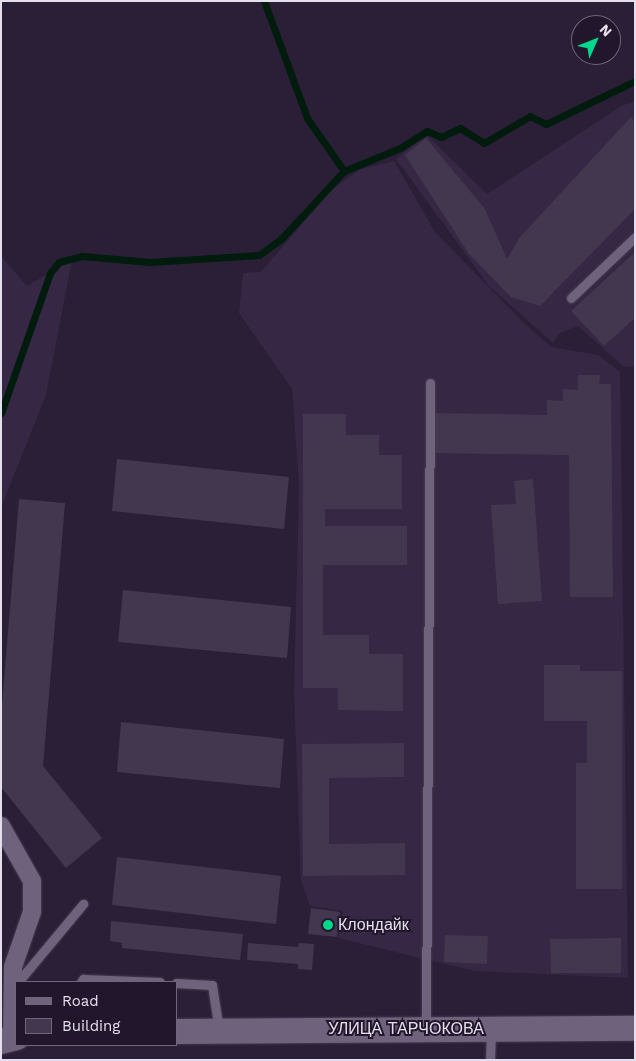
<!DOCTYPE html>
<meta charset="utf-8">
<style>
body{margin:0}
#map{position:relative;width:636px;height:1061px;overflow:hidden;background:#2a1f36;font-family:"Work Sans",sans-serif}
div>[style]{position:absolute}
.built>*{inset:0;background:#362744}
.stream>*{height:7px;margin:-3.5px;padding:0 3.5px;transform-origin:3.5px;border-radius:3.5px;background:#011b0d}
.building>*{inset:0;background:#42374f}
.roads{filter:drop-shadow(0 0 1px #453b4f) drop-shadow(0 0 1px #453b4f)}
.service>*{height:9px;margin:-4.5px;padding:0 4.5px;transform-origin:4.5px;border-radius:4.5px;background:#6e627c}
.minor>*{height:18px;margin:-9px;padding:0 9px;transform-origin:9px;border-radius:9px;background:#6e627c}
.secondary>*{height:25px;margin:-12.5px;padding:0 12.5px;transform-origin:12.5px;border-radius:12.5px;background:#6e627c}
.dots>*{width:14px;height:14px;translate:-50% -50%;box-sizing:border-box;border:2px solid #21162b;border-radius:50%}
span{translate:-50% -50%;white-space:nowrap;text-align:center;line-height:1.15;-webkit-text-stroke:4px #21162b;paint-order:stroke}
.poi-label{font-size:16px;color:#e5deed}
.left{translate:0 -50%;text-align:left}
.street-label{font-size:16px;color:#e5deed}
.frame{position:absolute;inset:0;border:2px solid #e5deed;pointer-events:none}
.legend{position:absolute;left:15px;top:981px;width:162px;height:65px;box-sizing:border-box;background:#21162b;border:1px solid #6f6679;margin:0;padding:6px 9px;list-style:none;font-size:15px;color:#e5deed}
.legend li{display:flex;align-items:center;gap:10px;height:25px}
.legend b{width:25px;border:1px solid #6f6679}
.north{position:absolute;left:571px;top:15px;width:50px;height:50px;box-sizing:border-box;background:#21162b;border:1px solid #6f6679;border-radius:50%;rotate:46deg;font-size:14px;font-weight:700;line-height:20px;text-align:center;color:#e5deed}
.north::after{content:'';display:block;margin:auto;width:18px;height:22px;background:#00d98c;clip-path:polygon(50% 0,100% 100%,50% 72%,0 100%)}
</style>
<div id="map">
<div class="built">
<i style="clip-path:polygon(635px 102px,635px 366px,624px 367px,578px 326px,560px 333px,553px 343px,489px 286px,396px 159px,426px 134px,487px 194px,623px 105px)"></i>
<i style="clip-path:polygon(394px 161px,435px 232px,521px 320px,551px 347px,598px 355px,620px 372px,628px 978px,474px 971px,338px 938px,343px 911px,310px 906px,301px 880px,294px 691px,299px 486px,292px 389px,239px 313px,243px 273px,261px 272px,332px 189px,361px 169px)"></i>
<i style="clip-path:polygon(1px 256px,27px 286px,72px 260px,46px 395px,1px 508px)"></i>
</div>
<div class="stream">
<i style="left:264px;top:1px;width:125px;rotate:69.8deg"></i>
<i style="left:307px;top:118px;width:65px;rotate:55.1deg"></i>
<i style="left:1px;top:413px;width:148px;rotate:-70.7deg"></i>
<i style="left:50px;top:273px;width:14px;rotate:-51deg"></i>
<i style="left:59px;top:262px;width:24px;rotate:-15deg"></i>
<i style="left:82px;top:256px;width:68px;rotate:5deg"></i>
<i style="left:150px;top:262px;width:109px;rotate:-3.7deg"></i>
<i style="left:259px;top:255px;width:29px;rotate:-36deg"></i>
<i style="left:282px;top:238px;width:91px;rotate:-47.2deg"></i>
<i style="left:344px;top:171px;width:61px;rotate:-22.3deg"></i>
<i style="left:400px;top:148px;width:32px;rotate:-32deg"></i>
<i style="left:427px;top:131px;width:15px;rotate:23deg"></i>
<i style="left:441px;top:137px;width:21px;rotate:-25deg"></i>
<i style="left:460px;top:128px;width:28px;rotate:32deg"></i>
<i style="left:484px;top:143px;width:53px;rotate:-30.4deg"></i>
<i style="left:530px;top:116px;width:18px;rotate:27deg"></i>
<i style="left:546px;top:124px;width:99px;rotate:-25.8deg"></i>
</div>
<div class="building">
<i style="clip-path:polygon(631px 117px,635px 122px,635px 209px,540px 306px,511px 297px,469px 254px,405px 155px,426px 138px,485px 209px,507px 259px,520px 237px)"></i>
<i style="clip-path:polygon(635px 252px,635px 318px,604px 346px,571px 311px)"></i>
<i style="clip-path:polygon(578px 375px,600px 375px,599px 384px,611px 384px,613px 597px,570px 597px,569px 455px,434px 453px,435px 413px,547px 415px,547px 400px,563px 401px,563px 389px,578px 390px)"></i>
<i style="clip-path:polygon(303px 414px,346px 414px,346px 435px,379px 435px,379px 455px,402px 455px,402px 509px,325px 509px,325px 526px,407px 526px,407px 565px,323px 565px,323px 635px,369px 635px,369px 654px,403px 654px,403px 711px,338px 710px,338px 688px,303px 688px)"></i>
<i style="clip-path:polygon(117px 459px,289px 477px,284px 529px,112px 511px)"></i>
<i style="clip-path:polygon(533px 479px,542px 601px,498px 604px,491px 505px,516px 504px,514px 481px)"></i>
<i style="clip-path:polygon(19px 499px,65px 503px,43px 766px,102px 838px,66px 868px,1px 787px,1px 717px)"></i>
<i style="clip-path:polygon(123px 590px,291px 607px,287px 658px,118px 642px)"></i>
<i style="clip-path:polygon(544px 665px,580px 665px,580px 671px,622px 671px,622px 889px,576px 889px,576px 763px,587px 763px,587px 721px,544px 721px)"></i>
<i style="clip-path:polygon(121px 722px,284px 739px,280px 788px,117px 772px)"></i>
<i style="clip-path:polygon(404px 743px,404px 777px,329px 778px,329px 844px,405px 843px,405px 875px,303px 876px,302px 744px)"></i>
<i style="clip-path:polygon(117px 857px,281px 876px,276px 924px,112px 905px)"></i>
<i style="clip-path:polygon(311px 908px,340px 912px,337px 937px,308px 934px)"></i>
<i style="clip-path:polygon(111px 921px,243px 934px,240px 960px,122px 948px,122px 943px,110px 941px)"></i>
<i style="clip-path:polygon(445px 935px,488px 936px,487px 964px,444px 962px)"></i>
<i style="clip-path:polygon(621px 938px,621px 973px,551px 973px,550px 939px)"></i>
<i style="clip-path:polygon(248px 943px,298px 947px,299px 943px,314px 944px,312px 970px,298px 969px,298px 964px,247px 960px)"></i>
</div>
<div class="roads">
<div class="service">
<i style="left:571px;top:298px;width:88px;rotate:-43.6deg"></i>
<i style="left:18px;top:982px;width:102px;rotate:-50.2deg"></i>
<i style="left:81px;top:982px;width:4px;rotate:-56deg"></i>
<i style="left:83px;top:979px;width:77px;rotate:2.2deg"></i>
<i style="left:176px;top:983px;width:36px;rotate:3deg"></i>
<i style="left:212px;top:985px;width:46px;rotate:81.2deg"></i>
<i style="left:426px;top:1028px;width:645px;rotate:-89.64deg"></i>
<i style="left:490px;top:1060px;width:30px;rotate:-88deg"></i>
</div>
<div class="minor">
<i style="left:1px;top:826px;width:63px;rotate:60.6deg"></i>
<i style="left:32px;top:881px;width:31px;rotate:90deg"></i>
<i style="left:32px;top:912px;width:58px;rotate:109.1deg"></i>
<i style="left:13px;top:967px;width:71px;rotate:90.8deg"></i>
<i style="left:12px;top:1038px;width:10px;rotate:180deg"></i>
</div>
<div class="secondary">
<i style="left:176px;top:1031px;width:459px;rotate:-0.4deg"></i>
<i style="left:1px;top:1041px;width:16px;rotate:-15deg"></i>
</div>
</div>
<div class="dots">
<i style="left:328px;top:925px;background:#00d98c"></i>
</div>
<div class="poi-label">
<span class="left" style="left:338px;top:925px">Клондайк</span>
</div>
<div class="street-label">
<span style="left:406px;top:1029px">УЛИЦА ТАРЧОКОВА</span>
</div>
<div class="frame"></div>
<ul class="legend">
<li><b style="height:6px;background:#6e627c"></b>Road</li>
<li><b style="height:14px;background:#42374f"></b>Building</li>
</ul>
<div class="north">N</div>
</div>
